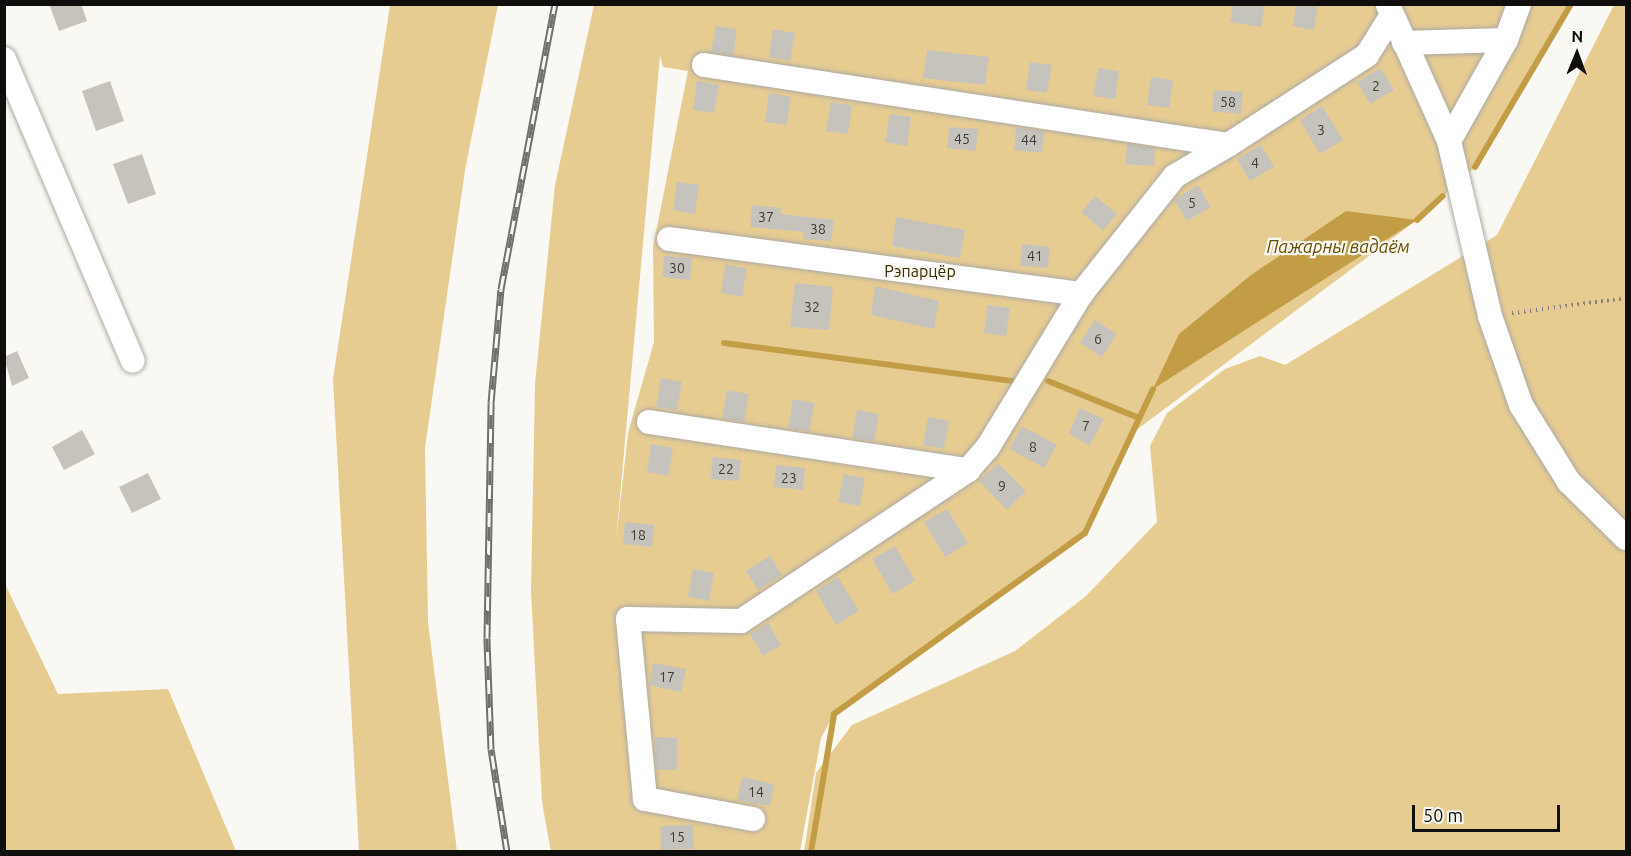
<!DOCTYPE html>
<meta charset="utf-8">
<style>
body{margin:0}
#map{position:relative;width:1631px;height:856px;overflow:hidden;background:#faf8f2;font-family:Ubuntu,sans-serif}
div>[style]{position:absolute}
.green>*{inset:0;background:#e7cc92}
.water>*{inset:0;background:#c29d45}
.stream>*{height:6px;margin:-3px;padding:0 3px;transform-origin:3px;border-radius:3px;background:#c29d45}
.building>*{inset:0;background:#c6c3bd}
.path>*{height:4px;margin-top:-2px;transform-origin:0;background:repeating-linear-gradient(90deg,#82817d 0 1.5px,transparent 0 6px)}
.roads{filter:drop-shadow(0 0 2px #acaaa5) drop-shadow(0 0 2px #acaaa5)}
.minor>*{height:24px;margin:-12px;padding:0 12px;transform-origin:12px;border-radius:12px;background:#fff}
.rail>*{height:7px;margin-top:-3.5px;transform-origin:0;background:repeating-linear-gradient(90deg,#faf8f2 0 14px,#71706c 0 28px);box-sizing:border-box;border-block:2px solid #71706c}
span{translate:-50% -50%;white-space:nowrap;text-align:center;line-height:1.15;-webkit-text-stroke:4.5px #faf8f2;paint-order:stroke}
.number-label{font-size:14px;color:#3d3b38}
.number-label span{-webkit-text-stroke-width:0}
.park-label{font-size:16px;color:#382901}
.water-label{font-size:18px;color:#684e07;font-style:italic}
.frame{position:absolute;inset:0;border:6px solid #0f0e0c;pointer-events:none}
.north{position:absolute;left:1547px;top:24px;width:60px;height:60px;-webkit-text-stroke:4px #faf8f2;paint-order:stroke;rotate:1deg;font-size:16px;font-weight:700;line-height:24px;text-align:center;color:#0f0e0c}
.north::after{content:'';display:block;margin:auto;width:21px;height:27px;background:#0f0e0c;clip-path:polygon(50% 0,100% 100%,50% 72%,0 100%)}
.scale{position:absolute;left:1412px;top:805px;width:148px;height:27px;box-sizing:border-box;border:3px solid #0f0e0c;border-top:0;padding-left:8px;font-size:18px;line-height:21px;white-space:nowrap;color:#0f0e0c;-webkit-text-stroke:4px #faf8f2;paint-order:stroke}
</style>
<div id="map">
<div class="green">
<i style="clip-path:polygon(390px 5px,498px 5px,465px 170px,425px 448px,428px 622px,457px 851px,359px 851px,333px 379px)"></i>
<i style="clip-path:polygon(evenodd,594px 5px,1571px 5px,1475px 167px,1417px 220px,1131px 434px,1085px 533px,834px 714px,821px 738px,800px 851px,551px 852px,542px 802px,531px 591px,535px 384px,555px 185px,594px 5px,660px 56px,663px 67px,688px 71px,653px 247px,654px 342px,628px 433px,616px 541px,660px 56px)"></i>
<i style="clip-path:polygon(1614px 5px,1626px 5px,1626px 851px,804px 852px,816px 773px,852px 725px,1015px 651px,1086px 596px,1157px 522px,1150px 446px,1167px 413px,1225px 369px,1260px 356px,1285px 365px,1497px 235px)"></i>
<i style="clip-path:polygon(5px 584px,58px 694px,168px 689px,236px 851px,5px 851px)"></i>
</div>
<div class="water">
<i style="clip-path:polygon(1346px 211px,1417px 220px,1153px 389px,1179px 334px,1251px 275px)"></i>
</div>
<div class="stream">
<i style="left:1475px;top:167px;width:189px;rotate:-59.5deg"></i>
<i style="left:1417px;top:220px;width:35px;rotate:-43deg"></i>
<i style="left:724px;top:343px;width:290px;rotate:7.5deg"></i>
<i style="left:1048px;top:381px;width:98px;rotate:22.1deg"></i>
<i style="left:811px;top:852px;width:140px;rotate:-80.5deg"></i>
<i style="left:834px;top:714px;width:309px;rotate:-35.8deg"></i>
<i style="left:1085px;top:533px;width:159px;rotate:-64.7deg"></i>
</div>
<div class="building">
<i style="clip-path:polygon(49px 4px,81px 4px,87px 21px,59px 31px)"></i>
<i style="clip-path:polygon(1233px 4px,1265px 4px,1261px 27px,1230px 22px)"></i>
<i style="clip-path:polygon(1296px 4px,1318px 4px,1314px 30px,1293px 26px)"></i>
<i style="clip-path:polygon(716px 26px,737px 29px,733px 55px,711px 52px)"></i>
<i style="clip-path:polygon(773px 29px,795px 33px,790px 61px,769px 57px)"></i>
<i style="clip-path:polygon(927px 50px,989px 57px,985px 85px,923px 78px)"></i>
<i style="clip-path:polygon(1030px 62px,1052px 65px,1047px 93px,1026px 90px)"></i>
<i style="clip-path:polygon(1098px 68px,1119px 71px,1115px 99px,1093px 96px)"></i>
<i style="clip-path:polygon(1381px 68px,1394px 90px,1370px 104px,1357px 82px)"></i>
<i style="clip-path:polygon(1151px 77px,1173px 80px,1169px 108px,1147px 105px)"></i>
<i style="clip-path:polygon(110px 81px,124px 121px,96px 131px,82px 91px)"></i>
<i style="clip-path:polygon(697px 81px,719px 85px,714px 113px,693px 110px)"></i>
<i style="clip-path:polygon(1214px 90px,1243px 92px,1241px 114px,1212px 111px)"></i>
<i style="clip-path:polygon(769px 93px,791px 97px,787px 125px,765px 122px)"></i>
<i style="clip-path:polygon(831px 102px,852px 106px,848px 134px,826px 131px)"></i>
<i style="clip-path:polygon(1322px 106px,1343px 140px,1320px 154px,1300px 120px)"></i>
<i style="clip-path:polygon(890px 114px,911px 117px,907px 146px,885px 142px)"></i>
<i style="clip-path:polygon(949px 127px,978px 129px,976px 151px,947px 148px)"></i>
<i style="clip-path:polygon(1016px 128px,1044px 131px,1042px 153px,1014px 150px)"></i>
<i style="clip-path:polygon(1127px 144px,1155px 148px,1154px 166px,1125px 164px)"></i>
<i style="clip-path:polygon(1261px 145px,1274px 167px,1250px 181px,1237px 159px)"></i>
<i style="clip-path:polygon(142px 154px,156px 194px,128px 204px,113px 164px)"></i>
<i style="clip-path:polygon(677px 182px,699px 185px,695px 214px,673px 210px)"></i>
<i style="clip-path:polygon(1198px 185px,1211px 207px,1187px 221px,1174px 200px)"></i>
<i style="clip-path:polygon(1095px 196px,1117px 214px,1103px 231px,1081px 212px)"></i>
<i style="clip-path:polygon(752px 205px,781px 208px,780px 214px,834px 220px,831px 241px,803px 239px,804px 232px,750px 227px)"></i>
<i style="clip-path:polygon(896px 217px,965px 230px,960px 258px,892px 246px)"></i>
<i style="clip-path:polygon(1022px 244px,1050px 247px,1048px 268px,1020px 266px)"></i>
<i style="clip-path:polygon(664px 256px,692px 258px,690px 280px,662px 277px)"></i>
<i style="clip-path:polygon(725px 265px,747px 268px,742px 297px,721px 293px)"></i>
<i style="clip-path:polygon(795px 283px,833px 287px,829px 330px,790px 327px)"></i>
<i style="clip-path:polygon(875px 286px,939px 301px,934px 329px,871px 315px)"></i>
<i style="clip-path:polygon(988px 305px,1010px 308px,1006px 336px,984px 333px)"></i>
<i style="clip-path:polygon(1095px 320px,1117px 334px,1102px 357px,1080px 343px)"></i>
<i style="clip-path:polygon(17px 351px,29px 378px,12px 386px,4px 357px)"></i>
<i style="clip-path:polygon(661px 378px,682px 382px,677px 410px,656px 407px)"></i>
<i style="clip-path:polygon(727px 390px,749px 394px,744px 422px,722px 418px)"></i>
<i style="clip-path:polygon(793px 399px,815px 403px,809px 431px,788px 428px)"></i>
<i style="clip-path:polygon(1080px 408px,1104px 419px,1089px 446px,1069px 433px)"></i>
<i style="clip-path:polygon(857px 410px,879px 414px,874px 441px,852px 438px)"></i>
<i style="clip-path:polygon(928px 417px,949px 421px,944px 449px,923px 445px)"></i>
<i style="clip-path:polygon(1022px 426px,1057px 445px,1044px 468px,1009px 449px)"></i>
<i style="clip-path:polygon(82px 430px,95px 454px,64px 470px,52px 447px)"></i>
<i style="clip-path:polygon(651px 444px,673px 448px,668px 476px,647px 472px)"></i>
<i style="clip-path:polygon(713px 457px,741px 460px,739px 481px,710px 479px)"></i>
<i style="clip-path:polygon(998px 463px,1026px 491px,1007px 510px,979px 481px)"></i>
<i style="clip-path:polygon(776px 465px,805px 468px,803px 490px,774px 487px)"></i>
<i style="clip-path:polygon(148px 473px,161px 499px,132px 513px,119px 487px)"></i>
<i style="clip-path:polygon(844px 474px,865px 478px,860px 506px,838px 502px)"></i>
<i style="clip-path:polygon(947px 509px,968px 543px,945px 557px,924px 522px)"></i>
<i style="clip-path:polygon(625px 522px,654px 525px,652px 547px,623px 544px)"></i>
<i style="clip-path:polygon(895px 546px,915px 580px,893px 594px,872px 559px)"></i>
<i style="clip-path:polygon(770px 556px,782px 575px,758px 590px,746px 571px)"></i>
<i style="clip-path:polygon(693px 569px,714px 573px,709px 601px,688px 597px)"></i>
<i style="clip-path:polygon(838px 577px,859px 611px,836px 625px,816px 591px)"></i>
<i style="clip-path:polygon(768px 623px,781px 645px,763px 656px,750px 634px)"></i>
<i style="clip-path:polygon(653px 663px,686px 669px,681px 692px,649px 685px)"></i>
<i style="clip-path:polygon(654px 737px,677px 738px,677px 770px,657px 770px)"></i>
<i style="clip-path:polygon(742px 777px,774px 784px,770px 806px,737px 800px)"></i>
<i style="clip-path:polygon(693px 825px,694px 849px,661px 850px,660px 826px)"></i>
</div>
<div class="path">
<i style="left:1512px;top:313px;width:115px;rotate:-7.5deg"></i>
</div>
<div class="roads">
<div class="minor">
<i style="left:1388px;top:5px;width:149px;rotate:65.8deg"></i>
<i style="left:1449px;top:141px;width:180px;rotate:76.8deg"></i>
<i style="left:1490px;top:316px;width:94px;rotate:70.8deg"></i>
<i style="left:1521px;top:405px;width:91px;rotate:58.1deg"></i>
<i style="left:1569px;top:482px;width:80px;rotate:44.5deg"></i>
<i style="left:1404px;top:43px;width:102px;rotate:-1.7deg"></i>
<i style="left:4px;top:59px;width:328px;rotate:66.9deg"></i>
<i style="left:704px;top:65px;width:530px;rotate:8.68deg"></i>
<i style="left:1228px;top:145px;width:166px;rotate:-32.9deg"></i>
<i style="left:1367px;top:55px;width:47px;rotate:-58deg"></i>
<i style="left:1449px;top:141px;width:116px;rotate:-60.6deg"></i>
<i style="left:1506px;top:40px;width:38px;rotate:-70deg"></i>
<i style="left:669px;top:239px;width:416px;rotate:7.6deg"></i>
<i style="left:1081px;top:294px;width:151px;rotate:-51.5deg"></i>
<i style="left:1175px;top:176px;width:61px;rotate:-30.3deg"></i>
<i style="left:649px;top:422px;width:323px;rotate:8.6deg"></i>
<i style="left:968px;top:470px;width:30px;rotate:-49deg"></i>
<i style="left:988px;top:447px;width:179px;rotate:-58.7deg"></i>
<i style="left:753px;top:819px;width:110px;rotate:-169.5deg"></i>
<i style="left:645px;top:799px;width:181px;rotate:-95.4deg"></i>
<i style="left:628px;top:619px;width:113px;rotate:1deg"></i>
<i style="left:741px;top:621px;width:273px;rotate:-33.6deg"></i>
</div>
</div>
<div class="rail">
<i style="left:507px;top:852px;width:104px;rotate:-98.8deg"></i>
<i style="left:491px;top:749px;width:111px;rotate:-92.1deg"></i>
<i style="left:487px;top:638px;width:235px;rotate:-89deg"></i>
<i style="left:491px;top:403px;width:114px;rotate:-85deg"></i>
<i style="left:501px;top:289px;width:290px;rotate:-79.3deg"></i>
</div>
<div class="number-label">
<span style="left:1376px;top:86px">2</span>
<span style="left:1228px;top:102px">58</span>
<span style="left:1321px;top:130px">3</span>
<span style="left:962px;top:139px">45</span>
<span style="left:1029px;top:140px">44</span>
<span style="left:1255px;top:163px">4</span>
<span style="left:1192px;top:203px">5</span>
<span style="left:766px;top:217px">37</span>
<span style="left:818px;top:229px">38</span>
<span style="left:1035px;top:256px">41</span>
<span style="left:677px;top:268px">30</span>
<span style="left:812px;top:307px">32</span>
<span style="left:1098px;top:339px">6</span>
<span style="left:1086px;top:426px">7</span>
<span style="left:1033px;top:447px">8</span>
<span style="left:726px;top:469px">22</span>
<span style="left:789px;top:478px">23</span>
<span style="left:1002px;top:486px">9</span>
<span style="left:638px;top:535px">18</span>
<span style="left:667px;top:677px">17</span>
<span style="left:756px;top:792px">14</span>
<span style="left:677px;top:837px">15</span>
</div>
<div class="park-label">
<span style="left:920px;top:271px">Рэпарцёр</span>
</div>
<div class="water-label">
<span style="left:1338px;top:246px">Пажарны вадаём</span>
</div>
<div class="frame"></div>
<div class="north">N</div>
<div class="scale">50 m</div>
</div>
